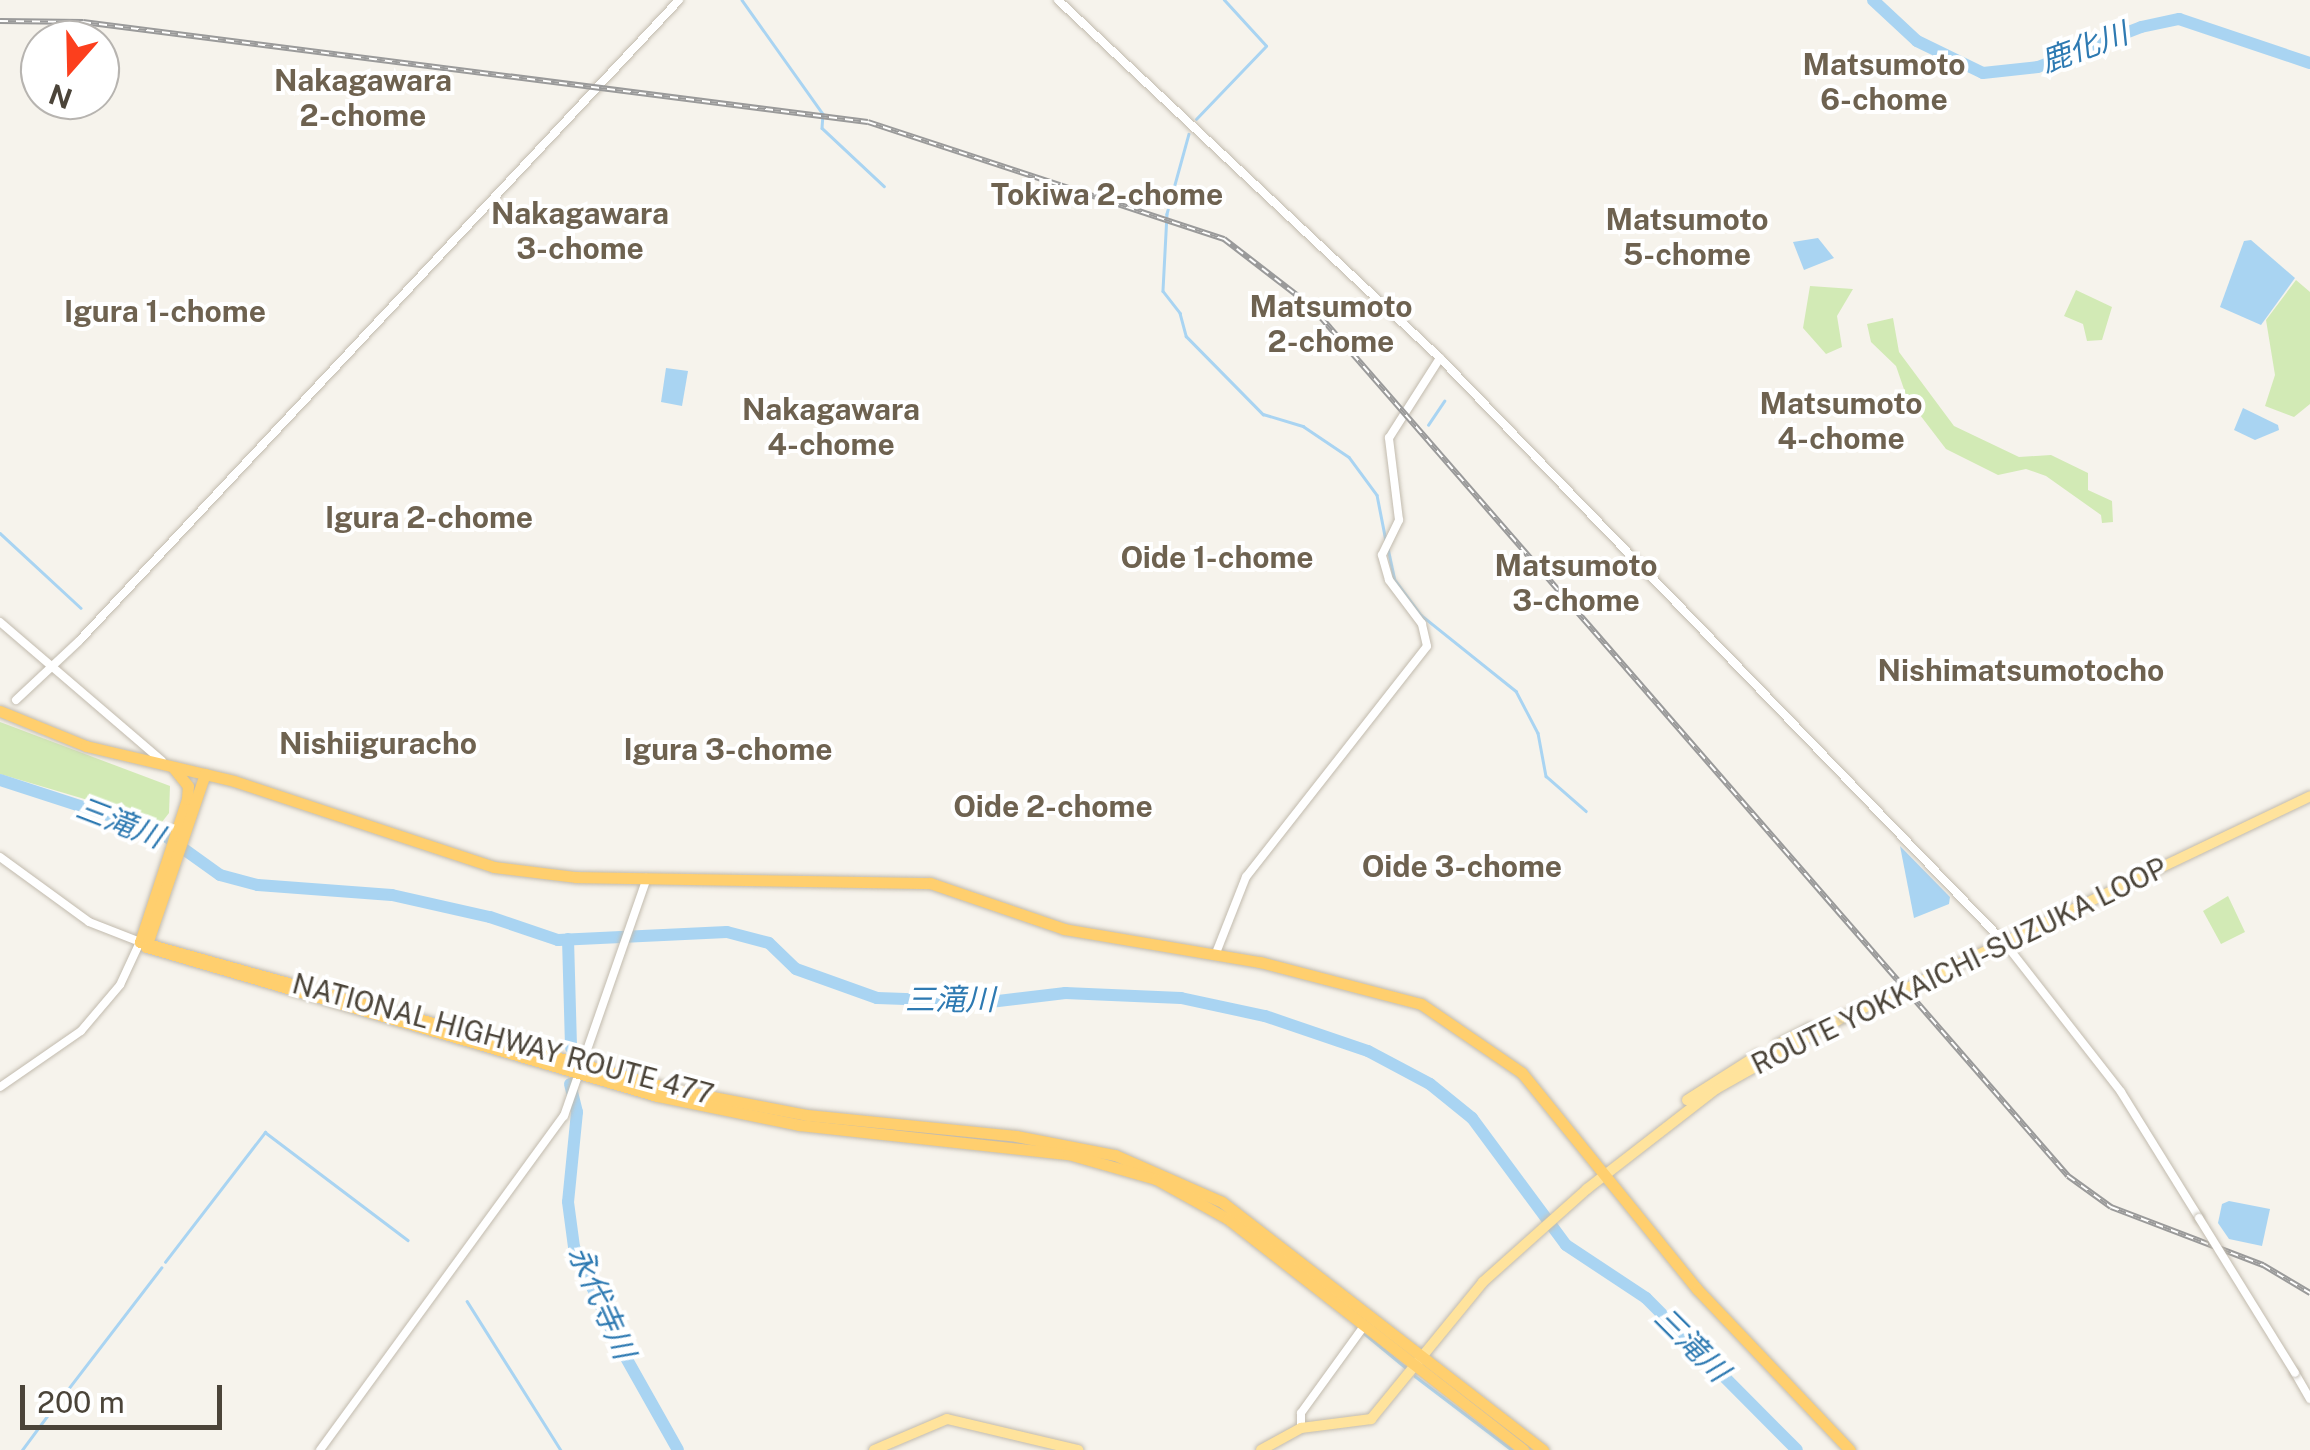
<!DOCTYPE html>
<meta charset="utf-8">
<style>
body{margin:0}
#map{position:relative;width:2310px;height:1450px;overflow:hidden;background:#f6f3ec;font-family:"Public Sans","Noto Sans JP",sans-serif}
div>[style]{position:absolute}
.green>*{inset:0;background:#d2eab5}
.water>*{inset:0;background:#a9d4f2}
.stream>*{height:2.5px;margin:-1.25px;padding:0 1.25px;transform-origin:1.25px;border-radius:1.25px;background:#a9d4f2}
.river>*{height:12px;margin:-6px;padding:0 6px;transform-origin:6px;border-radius:6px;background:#a9d4f2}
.roads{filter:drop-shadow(0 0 2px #c2bbae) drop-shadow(0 0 2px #c2bbae)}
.minor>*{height:8px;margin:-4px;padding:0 4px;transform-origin:4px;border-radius:4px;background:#fff}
.major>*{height:10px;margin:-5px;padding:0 5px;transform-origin:5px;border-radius:5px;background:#ffe39c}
.highway>*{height:11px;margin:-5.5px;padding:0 5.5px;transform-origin:5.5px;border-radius:5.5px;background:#ffcf6e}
.rail>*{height:6px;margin-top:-3px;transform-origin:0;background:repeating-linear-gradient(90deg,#fff 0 8px,#9a9a9a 0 16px);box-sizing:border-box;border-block:2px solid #9a9a9a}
.bridges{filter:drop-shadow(0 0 2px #c2bbae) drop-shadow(0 0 2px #c2bbae)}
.minor-bridge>*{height:8px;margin:-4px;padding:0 4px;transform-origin:4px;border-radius:4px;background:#fff}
.major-bridge>*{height:10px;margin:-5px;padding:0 5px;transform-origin:5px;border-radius:5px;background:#ffe39c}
span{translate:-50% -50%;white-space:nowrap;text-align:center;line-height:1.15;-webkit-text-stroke:8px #fff;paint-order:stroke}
.street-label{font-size:28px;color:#4b4439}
.water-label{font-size:30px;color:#2e7ab2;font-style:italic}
.neighbourhood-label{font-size:30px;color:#6e6250;font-weight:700}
.north{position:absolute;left:20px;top:20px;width:100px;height:100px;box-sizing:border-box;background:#fff;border:2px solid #b7b4b0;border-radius:50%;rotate:200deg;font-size:28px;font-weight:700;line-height:40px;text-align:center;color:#4b4439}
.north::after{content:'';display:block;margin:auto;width:35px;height:45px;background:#fc3f1d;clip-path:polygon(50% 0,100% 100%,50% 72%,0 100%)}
.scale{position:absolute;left:20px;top:1385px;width:202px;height:45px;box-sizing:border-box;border:5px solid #4b4439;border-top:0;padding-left:12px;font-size:30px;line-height:35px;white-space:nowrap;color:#4b4439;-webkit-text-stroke:8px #fff;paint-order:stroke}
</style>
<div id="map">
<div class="green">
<i style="clip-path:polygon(2296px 280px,2310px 292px,2310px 404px,2294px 417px,2265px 406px,2275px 375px,2266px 320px)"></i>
<i style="clip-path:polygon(1810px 286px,1853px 289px,1837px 316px,1842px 347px,1826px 354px,1803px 328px)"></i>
<i style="clip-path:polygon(2076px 290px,2112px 307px,2102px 340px,2087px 341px,2083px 324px,2064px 316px)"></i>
<i style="clip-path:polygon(1893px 318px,1899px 352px,1954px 426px,2019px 457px,2051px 455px,2088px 473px,2088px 490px,2112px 501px,2113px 522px,2102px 523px,2101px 515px,2046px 476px,2026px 469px,1998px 475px,1946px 449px,1907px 398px,1896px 366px,1871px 342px,1867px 324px)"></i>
<i style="clip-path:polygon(0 722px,170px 786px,169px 813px,162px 822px,0 774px)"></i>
<i style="clip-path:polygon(2228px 896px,2245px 932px,2221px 944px,2203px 911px)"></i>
</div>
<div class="water">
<i style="clip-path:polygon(1818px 238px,1834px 258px,1804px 270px,1793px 242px)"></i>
<i style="clip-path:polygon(2251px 240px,2295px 278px,2261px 325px,2220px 307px,2244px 241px)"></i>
<i style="clip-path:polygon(666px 368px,688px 371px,682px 406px,661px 402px)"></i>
<i style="clip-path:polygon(2243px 408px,2278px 425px,2279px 430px,2255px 440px,2234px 430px)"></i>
<i style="clip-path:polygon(1900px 846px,1950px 897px,1949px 904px,1914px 918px)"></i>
<i style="clip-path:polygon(2229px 1201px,2270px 1209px,2262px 1246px,2229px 1239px,2218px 1223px,2222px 1204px)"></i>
</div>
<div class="stream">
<i style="left:742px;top:0;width:140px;rotate:54.6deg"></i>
<i style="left:823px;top:114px;width:14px;rotate:94deg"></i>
<i style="left:822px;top:128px;width:85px;rotate:43.1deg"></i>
<i style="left:1196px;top:119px;width:101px;rotate:-46.2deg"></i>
<i style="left:1266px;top:46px;width:62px;rotate:-132.4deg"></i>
<i style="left:1189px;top:134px;width:83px;rotate:105.4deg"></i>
<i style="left:1167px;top:214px;width:77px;rotate:93deg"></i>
<i style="left:1163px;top:291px;width:28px;rotate:52deg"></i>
<i style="left:1180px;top:313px;width:24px;rotate:75deg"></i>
<i style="left:1186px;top:336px;width:110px;rotate:45.4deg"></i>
<i style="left:1263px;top:414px;width:42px;rotate:16.7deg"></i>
<i style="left:1303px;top:426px;width:55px;rotate:34deg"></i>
<i style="left:1349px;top:457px;width:47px;rotate:53.6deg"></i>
<i style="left:1377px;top:495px;width:47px;rotate:78.9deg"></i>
<i style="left:1428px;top:425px;width:29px;rotate:-56deg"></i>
<i style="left:0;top:533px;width:110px;rotate:42.8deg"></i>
<i style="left:1388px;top:548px;width:33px;rotate:78deg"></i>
<i style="left:1395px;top:580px;width:44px;rotate:53.4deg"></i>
<i style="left:1421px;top:615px;width:122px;rotate:38.7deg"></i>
<i style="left:1516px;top:691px;width:47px;rotate:62.4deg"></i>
<i style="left:1538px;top:733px;width:44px;rotate:79.5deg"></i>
<i style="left:1546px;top:776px;width:53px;rotate:41.2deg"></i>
<i style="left:165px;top:1262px;width:164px;rotate:-52.4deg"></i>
<i style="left:265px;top:1132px;width:179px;rotate:37.1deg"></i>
<i style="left:467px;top:1301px;width:176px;rotate:57.8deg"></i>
<i style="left:1365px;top:1334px;width:52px;rotate:39.5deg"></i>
<i style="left:1415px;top:1376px;width:122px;rotate:37.3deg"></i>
<i style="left:62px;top:1397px;width:163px;rotate:-52.5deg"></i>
<i style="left:22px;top:1450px;width:57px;rotate:-53.5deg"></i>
</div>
<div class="river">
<i style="left:1873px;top:0;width:60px;rotate:43deg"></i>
<i style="left:1917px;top:41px;width:73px;rotate:25.9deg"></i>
<i style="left:1983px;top:73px;width:55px;rotate:-6.2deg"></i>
<i style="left:2038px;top:67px;width:110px;rotate:-21.2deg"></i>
<i style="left:2141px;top:27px;width:39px;rotate:-12deg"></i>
<i style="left:2179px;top:19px;width:138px;rotate:18.6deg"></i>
<i style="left:0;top:780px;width:168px;rotate:18deg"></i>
<i style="left:160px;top:832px;width:74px;rotate:35.6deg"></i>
<i style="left:220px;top:875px;width:39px;rotate:15deg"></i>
<i style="left:258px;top:885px;width:134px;rotate:4.3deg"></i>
<i style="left:392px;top:895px;width:100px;rotate:12.7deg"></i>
<i style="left:490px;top:917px;width:72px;rotate:18.7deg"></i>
<i style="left:558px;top:940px;width:169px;rotate:-2.7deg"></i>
<i style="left:727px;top:932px;width:43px;rotate:14.7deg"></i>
<i style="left:769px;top:943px;width:37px;rotate:44deg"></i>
<i style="left:796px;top:969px;width:86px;rotate:19.7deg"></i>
<i style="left:877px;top:998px;width:113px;rotate:2deg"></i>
<i style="left:990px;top:1002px;width:76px;rotate:-6.8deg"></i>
<i style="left:1065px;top:993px;width:116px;rotate:2.5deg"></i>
<i style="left:1181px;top:998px;width:86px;rotate:12.1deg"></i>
<i style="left:1265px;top:1016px;width:109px;rotate:18.8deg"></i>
<i style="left:1368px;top:1051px;width:70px;rotate:28deg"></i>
<i style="left:1430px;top:1084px;width:54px;rotate:39deg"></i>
<i style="left:1472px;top:1118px;width:158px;rotate:53.5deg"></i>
<i style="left:1566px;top:1245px;width:96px;rotate:33.5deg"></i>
<i style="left:1646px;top:1298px;width:214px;rotate:45.2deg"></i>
<i style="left:568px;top:939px;width:109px;rotate:88.4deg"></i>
<i style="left:570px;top:1084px;width:29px;rotate:76deg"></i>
<i style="left:577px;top:1112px;width:90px;rotate:95.7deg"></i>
<i style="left:568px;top:1202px;width:45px;rotate:82.4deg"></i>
<i style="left:574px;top:1247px;width:102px;rotate:65.7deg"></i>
<i style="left:616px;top:1340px;width:126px;rotate:60.6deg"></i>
</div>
<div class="roads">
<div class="minor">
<i style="left:1058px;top:0;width:524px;rotate:43.14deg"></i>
<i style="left:1440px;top:358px;width:812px;rotate:46deg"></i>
<i style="left:2004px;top:942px;width:190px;rotate:52deg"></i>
<i style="left:2121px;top:1092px;width:148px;rotate:58.2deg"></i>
<i style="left:0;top:622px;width:213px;rotate:40.6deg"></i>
<i style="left:16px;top:700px;width:86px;rotate:-43.1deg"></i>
<i style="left:79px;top:641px;width:878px;rotate:-46.89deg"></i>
<i style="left:0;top:857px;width:110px;rotate:36.1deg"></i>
<i style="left:89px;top:922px;width:55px;rotate:21.4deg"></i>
<i style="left:140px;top:942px;width:47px;rotate:114.9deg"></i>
<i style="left:120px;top:985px;width:60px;rotate:130.3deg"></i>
<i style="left:81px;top:1031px;width:98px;rotate:145.3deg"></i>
<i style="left:1216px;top:953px;width:82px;rotate:-68.5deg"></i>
<i style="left:1246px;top:877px;width:293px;rotate:-51.9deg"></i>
<i style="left:1427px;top:646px;width:23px;rotate:-103deg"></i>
<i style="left:1422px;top:624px;width:55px;rotate:-126.9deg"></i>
<i style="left:1389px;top:580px;width:26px;rotate:-106deg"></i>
<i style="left:1382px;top:555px;width:39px;rotate:-64deg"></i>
<i style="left:1399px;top:520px;width:83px;rotate:-97deg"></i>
<i style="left:1389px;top:438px;width:95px;rotate:-57.5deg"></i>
<i style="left:2295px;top:1373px;width:30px;rotate:60deg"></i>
<i style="left:1301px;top:1428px;width:15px;rotate:-90deg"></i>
<i style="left:1301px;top:1413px;width:107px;rotate:-54.1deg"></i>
<i style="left:320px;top:1450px;width:414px;rotate:-53.9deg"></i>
<i style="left:564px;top:1116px;width:252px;rotate:-70.8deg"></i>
</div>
<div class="major">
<i style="left:1948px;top:969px;width:401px;rotate:-25.5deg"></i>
<i style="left:1777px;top:1045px;width:38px;rotate:-27deg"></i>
<i style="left:1687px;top:1100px;width:84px;rotate:-32.4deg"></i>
<i style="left:874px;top:1450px;width:79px;rotate:-23deg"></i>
<i style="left:947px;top:1419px;width:135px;rotate:13.3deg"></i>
<i style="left:1261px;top:1450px;width:46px;rotate:-28.8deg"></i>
<i style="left:1301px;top:1428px;width:71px;rotate:-7.3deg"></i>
<i style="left:1371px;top:1419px;width:177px;rotate:-50.7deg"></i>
<i style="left:1483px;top:1282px;width:140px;rotate:-41.8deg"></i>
<i style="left:1587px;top:1189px;width:163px;rotate:-37.8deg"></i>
<i style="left:1716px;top:1089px;width:147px;rotate:-29.4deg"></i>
</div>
<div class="highway">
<i style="left:0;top:711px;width:93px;rotate:22.1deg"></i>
<i style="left:86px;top:746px;width:152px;rotate:13.3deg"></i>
<i style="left:234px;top:781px;width:274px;rotate:18.3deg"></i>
<i style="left:494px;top:867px;width:83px;rotate:7deg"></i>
<i style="left:576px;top:877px;width:354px;rotate:1deg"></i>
<i style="left:930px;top:883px;width:142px;rotate:18.9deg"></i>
<i style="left:1064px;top:929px;width:199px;rotate:9.6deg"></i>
<i style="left:1260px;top:962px;width:166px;rotate:14.6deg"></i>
<i style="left:1421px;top:1004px;width:122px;rotate:34.3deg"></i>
<i style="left:1522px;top:1073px;width:278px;rotate:51deg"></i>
<i style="left:1697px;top:1289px;width:222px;rotate:46.5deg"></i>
<i style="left:140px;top:942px;width:551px;rotate:15.47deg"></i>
<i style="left:671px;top:1089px;width:138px;rotate:10.8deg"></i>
<i style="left:807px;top:1115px;width:210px;rotate:5.7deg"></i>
<i style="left:1016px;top:1136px;width:101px;rotate:10.9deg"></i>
<i style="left:1115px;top:1155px;width:117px;rotate:23.7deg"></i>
<i style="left:1222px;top:1202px;width:406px;rotate:37.7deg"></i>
<i style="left:140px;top:942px;width:151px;rotate:-71.8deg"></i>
<i style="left:187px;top:799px;width:13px;rotate:-86deg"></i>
<i style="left:188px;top:786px;width:22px;rotate:-129deg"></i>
<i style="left:146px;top:947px;width:183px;rotate:-71.2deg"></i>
<i style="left:147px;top:947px;width:531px;rotate:16.29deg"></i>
<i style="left:657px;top:1096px;width:145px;rotate:11.5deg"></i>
<i style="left:799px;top:1125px;width:271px;rotate:6.2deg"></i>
<i style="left:1068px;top:1154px;width:91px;rotate:15.9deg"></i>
<i style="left:1156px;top:1179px;width:82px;rotate:29.1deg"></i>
<i style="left:1228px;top:1219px;width:375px;rotate:38deg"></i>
</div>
</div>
<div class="rail">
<i style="left:0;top:21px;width:83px;rotate:0.7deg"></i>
<i style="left:83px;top:22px;width:791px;rotate:7.26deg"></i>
<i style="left:868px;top:122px;width:375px;rotate:18.2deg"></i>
<i style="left:1224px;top:239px;width:110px;rotate:37.6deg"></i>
<i style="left:1311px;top:306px;width:1153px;rotate:48.97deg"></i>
<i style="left:2068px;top:1176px;width:53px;rotate:35.8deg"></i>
<i style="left:2111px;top:1207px;width:163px;rotate:20.9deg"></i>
<i style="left:2263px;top:1265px;width:55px;rotate:30.8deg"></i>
</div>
<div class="bridges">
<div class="minor-bridge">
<i style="left:2199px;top:1218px;width:182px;rotate:58.2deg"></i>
</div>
<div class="major-bridge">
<i style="left:1844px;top:1017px;width:115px;rotate:-24.8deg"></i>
</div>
</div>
<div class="street-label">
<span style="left:1959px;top:966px;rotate:-26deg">ROUTE YOKKAICHI-SUZUKA LOOP</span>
<span style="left:503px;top:1039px;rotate:15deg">NATIONAL HIGHWAY ROUTE 477</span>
</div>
<div class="water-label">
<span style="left:2084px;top:47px;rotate:-20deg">鹿化川</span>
<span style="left:120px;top:822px;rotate:21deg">三滝川</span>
<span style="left:950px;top:999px">三滝川</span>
<span style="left:602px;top:1302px;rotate:66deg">永代寺川</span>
<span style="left:1692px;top:1344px;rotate:45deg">三滝川</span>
</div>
<div class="neighbourhood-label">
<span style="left:1884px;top:81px">Matsumoto<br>6-chome</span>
<span style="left:363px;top:97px">Nakagawara<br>2-chome</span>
<span style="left:1107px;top:194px">Tokiwa 2-chome</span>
<span style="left:580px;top:230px">Nakagawara<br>3-chome</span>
<span style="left:1687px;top:236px">Matsumoto<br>5-chome</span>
<span style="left:1331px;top:323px">Matsumoto<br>2-chome</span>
<span style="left:165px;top:311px">Igura 1-chome</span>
<span style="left:1841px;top:420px">Matsumoto<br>4-chome</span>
<span style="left:831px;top:426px">Nakagawara<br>4-chome</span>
<span style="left:429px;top:517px">Igura 2-chome</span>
<span style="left:1217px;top:557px">Oide 1-chome</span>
<span style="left:1576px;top:582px">Matsumoto<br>3-chome</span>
<span style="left:2021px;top:670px">Nishimatsumotocho</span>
<span style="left:378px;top:743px">Nishiiguracho</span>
<span style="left:728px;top:749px">Igura 3-chome</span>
<span style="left:1053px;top:806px">Oide 2-chome</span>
<span style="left:1462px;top:866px">Oide 3-chome</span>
</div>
<div class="north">N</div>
<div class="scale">200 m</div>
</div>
